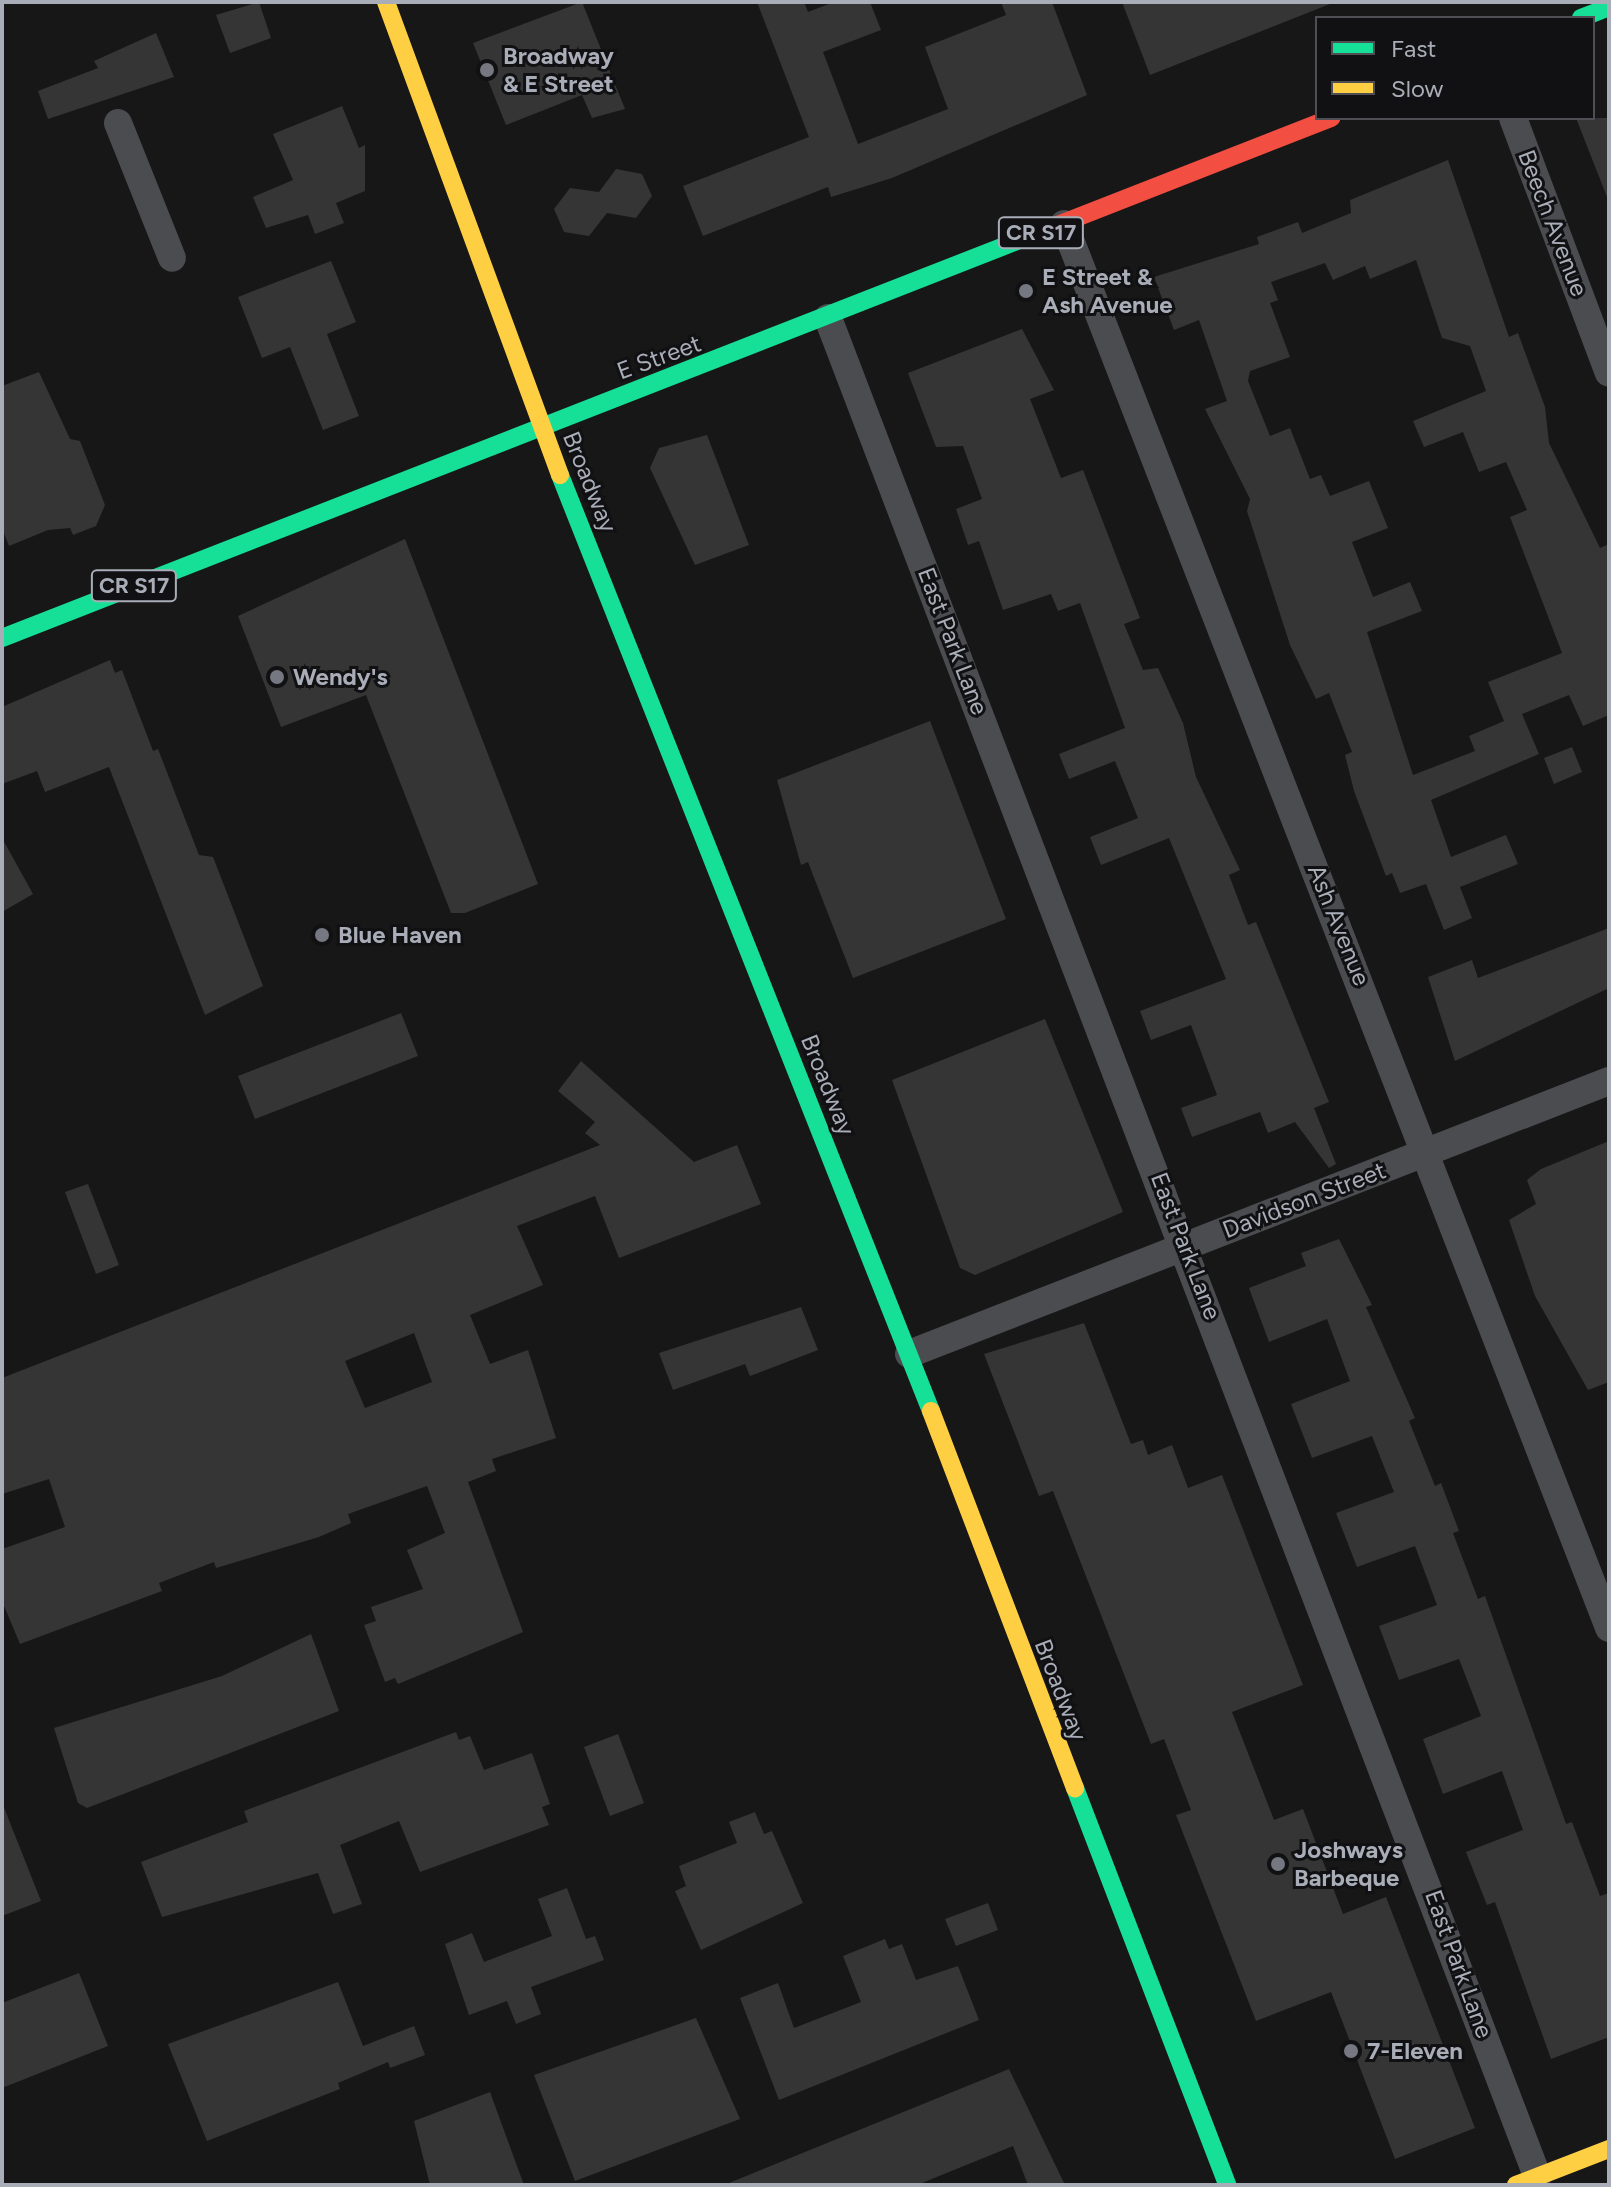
<!DOCTYPE html>
<style>
body{margin:0}
#map{position:relative;width:1611px;height:2187px;overflow:hidden;background:#171717;font-family:Figtree,sans-serif}
div>[style]{position:absolute}
.building>*{inset:0;background:#353536}
.street>*{height:28px;margin:-14px;padding:0 14px;transform-origin:14px;border-radius:14px;background:#4b4c50}
.fast>*{height:18px;margin:-9px;padding:0 9px;transform-origin:9px;border-radius:9px;background:#16e098}
.slow>*{height:18px;margin:-9px;padding:0 9px;transform-origin:9px;border-radius:9px;background:#ffcf43}
.jam>*{height:18px;margin:-9px;padding:0 9px;transform-origin:9px;border-radius:9px;background:#f24e42}
.dots>*{width:22px;height:22px;translate:-50% -50%;box-sizing:border-box;border:4px solid #111113;border-radius:50%}
span{translate:-50% -50%;white-space:nowrap;text-align:center;line-height:1.15;-webkit-text-stroke:6px #111113;paint-order:stroke}
.shield-label span{padding:2px 6px;background:#111113;border:2px solid;border-radius:6px;-webkit-text-stroke-width:0}
.shield-label{font-size:22px;color:#a8adb8;font-weight:700}
.poi-label{font-size:24px;color:#a8adb8;font-weight:700}
.left{translate:0 -50%;text-align:left}
.street-label{font-size:24px;color:#a8adb8}
.frame{position:absolute;inset:0;border:4px solid #a8adb8;pointer-events:none}
.legend{position:absolute;left:1315px;top:16px;width:280px;height:104px;box-sizing:border-box;background:#111113;border:2px solid #4d4f55;margin:0;padding:10px 14px;list-style:none;font-size:24px;color:#a8adb8}
.legend li{display:flex;align-items:center;gap:16px;height:40px}
.legend b{width:40px;border:2px solid #4d4f55}
</style>
<div id="map">
<div class="building">
<i style="clip-path:polygon(259px 2px,271px 38px,230px 53px,216px 15px)"></i>
<i style="clip-path:polygon(582px 2px,625px 109px,592px 118px,582px 95px,506px 125px,473px 43px)"></i>
<i style="clip-path:polygon(757px 2px,804px 2px,808px 12px,834px 2px,870px 2px,881px 30px,823px 52px,858px 144px,948px 109px,925px 47px,1006px 15px,1001px 2px,1052px 2px,1087px 95px,892px 178px,831px 197px,828px 187px,703px 236px,683px 186px,809px 137px)"></i>
<i style="clip-path:polygon(1122px 2px,1329px 2px,1330px 4px,1150px 75px)"></i>
<i style="clip-path:polygon(156px 33px,174px 77px,48px 119px,38px 91px,98px 68px,94px 61px)"></i>
<i style="clip-path:polygon(342px 106px,359px 148px,365px 145px,365px 191px,336px 203px,344px 223px,315px 234px,308px 215px,266px 228px,253px 197px,293px 180px,273px 134px)"></i>
<i style="clip-path:polygon(1576px 118px,1609px 118px,1609px 197px,1607px 197px)"></i>
<i style="clip-path:polygon(evenodd,1448px 160px,1509px 337px,1518px 333px,1545px 407px,1549px 443px,1600px 548px,1609px 544px,1609px 715px,1583px 726px,1569px 695px,1522px 714px,1539px 754px,1431px 800px,1451px 857px,1506px 835px,1518px 864px,1460px 887px,1472px 918px,1444px 930px,1426px 884px,1400px 893px,1392px 873px,1386px 876px,1354px 791px,1345px 755px,1352px 752px,1329px 693px,1316px 699px,1290px 645px,1247px 511px,1250px 499px,1205px 409px,1227px 401px,1199px 320px,1174px 330px,1154px 277px,1259px 244px,1257px 237px,1298px 222px,1302px 233px,1351px 213px,1350px 200px,1448px 160px,1416px 260px,1442px 338px,1470px 346px,1486px 391px,1413px 421px,1424px 447px,1463px 432px,1479px 472px,1506px 462px,1527px 510px,1510px 517px,1562px 653px,1488px 682px,1504px 721px,1469px 736px,1475px 751px,1413px 775px,1367px 632px,1422px 611px,1410px 582px,1373px 597px,1352px 542px,1388px 528px,1369px 481px,1330px 496px,1321px 475px,1310px 479px,1290px 428px,1270px 436px,1248px 381px,1250px 371px,1290px 357px,1270px 303px,1278px 300px,1271px 282px,1325px 263px,1333px 280px,1365px 266px,1370px 279px,1416px 260px)"></i>
<i style="clip-path:polygon(616px 169px,642px 174px,652px 196px,636px 218px,607px 213px,589px 236px,564px 232px,554px 209px,570px 188px,599px 192px)"></i>
<i style="clip-path:polygon(331px 261px,356px 322px,327px 334px,359px 416px,323px 430px,290px 347px,262px 358px,238px 297px)"></i>
<i style="clip-path:polygon(1022px 329px,1054px 390px,1030px 399px,1061px 478px,1083px 470px,1140px 618px,1124px 624px,1143px 670px,1158px 668px,1183px 723px,1196px 777px,1240px 870px,1229px 875px,1248px 925px,1256px 922px,1329px 1102px,1314px 1108px,1336px 1164px,1329px 1168px,1295px 1122px,1268px 1133px,1260px 1112px,1192px 1137px,1181px 1108px,1217px 1095px,1191px 1025px,1151px 1040px,1140px 1011px,1226px 979px,1169px 838px,1101px 865px,1090px 837px,1138px 818px,1115px 761px,1069px 779px,1059px 754px,1125px 728px,1080px 603px,1058px 611px,1051px 594px,1003px 610px,979px 541px,968px 545px,956px 509px,982px 499px,963px 446px,936px 447px,908px 373px)"></i>
<i style="clip-path:polygon(39px 372px,70px 439px,80px 441px,105px 505px,96px 526px,73px 535px,70px 528px,48px 530px,9px 546px,2px 528px,2px 386px)"></i>
<i style="clip-path:polygon(707px 435px,749px 545px,695px 565px,650px 468px,659px 448px)"></i>
<i style="clip-path:polygon(405px 539px,538px 884px,465px 913px,451px 913px,366px 695px,281px 727px,238px 616px)"></i>
<i style="clip-path:polygon(110px 660px,115px 673px,122px 670px,153px 751px,158px 749px,199px 855px,213px 857px,263px 986px,205px 1015px,109px 767px,45px 792px,37px 771px,2px 784px,2px 707px)"></i>
<i style="clip-path:polygon(930px 721px,1006px 919px,853px 978px,808px 862px,801px 865px,777px 780px)"></i>
<i style="clip-path:polygon(1572px 747px,1582px 772px,1554px 784px,1544px 758px)"></i>
<i style="clip-path:polygon(2px 838px,33px 894px,2px 912px)"></i>
<i style="clip-path:polygon(1609px 928px,1609px 988px,1455px 1061px,1428px 977px,1472px 960px,1478px 978px)"></i>
<i style="clip-path:polygon(401px 1013px,418px 1056px,255px 1119px,238px 1076px)"></i>
<i style="clip-path:polygon(1045px 1019px,1123px 1212px,975px 1275px,960px 1268px,892px 1080px)"></i>
<i style="clip-path:polygon(evenodd,581px 1061px,694px 1162px,737px 1145px,761px 1204px,619px 1258px,595px 1196px,517px 1226px,543px 1285px,470px 1315px,490px 1364px,528px 1350px,556px 1438px,492px 1459px,496px 1471px,468px 1482px,523px 1632px,398px 1684px,395px 1678px,385px 1682px,364px 1625px,376px 1621px,371px 1607px,423px 1589px,407px 1550px,445px 1533px,427px 1486px,348px 1514px,351px 1523px,319px 1537px,216px 1568px,214px 1562px,159px 1583px,162px 1591px,20px 1644px,2px 1601px,2px 1549px,65px 1527px,49px 1479px,2px 1494px,2px 1378px,600px 1145px,585px 1133px,595px 1122px,558px 1091px,581px 1061px,414px 1333px,432px 1382px,365px 1408px,345px 1361px,414px 1333px)"></i>
<i style="clip-path:polygon(1609px 1141px,1609px 1382px,1588px 1390px,1535px 1296px,1509px 1220px,1536px 1204px,1527px 1180px,1541px 1169px)"></i>
<i style="clip-path:polygon(88px 1184px,119px 1265px,96px 1274px,65px 1192px)"></i>
<i style="clip-path:polygon(1339px 1239px,1372px 1305px,1366px 1307px,1415px 1418px,1409px 1421px,1435px 1486px,1441px 1483px,1459px 1531px,1453px 1533px,1478px 1599px,1485px 1596px,1566px 1824px,1572px 1822px,1600px 1896px,1609px 1893px,1609px 2037px,1551px 2059px,1495px 1902px,1487px 1905px,1466px 1852px,1523px 1830px,1502px 1771px,1443px 1794px,1423px 1739px,1481px 1716px,1459px 1659px,1399px 1680px,1379px 1626px,1437px 1605px,1415px 1546px,1357px 1567px,1336px 1513px,1394px 1492px,1372px 1436px,1312px 1458px,1291px 1404px,1350px 1381px,1327px 1319px,1269px 1342px,1249px 1288px,1306px 1266px,1301px 1253px)"></i>
<i style="clip-path:polygon(801px 1307px,818px 1350px,750px 1376px,745px 1364px,673px 1390px,659px 1353px)"></i>
<i style="clip-path:polygon(1084px 1323px,1131px 1444px,1143px 1440px,1148px 1455px,1172px 1445px,1188px 1488px,1222px 1475px,1303px 1685px,1232px 1712px,1274px 1820px,1303px 1809px,1343px 1914px,1386px 1897px,1475px 2128px,1395px 2159px,1331px 1992px,1256px 2021px,1176px 1815px,1191px 1810px,1164px 1739px,1151px 1744px,1053px 1491px,1039px 1496px,984px 1354px)"></i>
<i style="clip-path:polygon(311px 1634px,339px 1711px,87px 1808px,78px 1803px,54px 1728px,222px 1676px)"></i>
<i style="clip-path:polygon(456px 1732px,459px 1740px,470px 1736px,484px 1770px,532px 1753px,550px 1804px,542px 1807px,549px 1825px,420px 1872px,399px 1821px,340px 1845px,362px 1904px,333px 1914px,318px 1873px,162px 1917px,141px 1862px,248px 1822px,244px 1811px)"></i>
<i style="clip-path:polygon(618px 1734px,644px 1803px,610px 1816px,584px 1747px)"></i>
<i style="clip-path:polygon(3px 1805px,41px 1901px,2px 1916px,2px 1806px)"></i>
<i style="clip-path:polygon(755px 1812px,764px 1834px,772px 1831px,803px 1903px,701px 1950px,675px 1891px,686px 1886px,679px 1866px,737px 1843px,729px 1822px)"></i>
<i style="clip-path:polygon(567px 1888px,586px 1939px,595px 1936px,604px 1960px,531px 1987px,541px 2014px,516px 2024px,507px 2001px,469px 2015px,445px 1944px,472px 1933px,484px 1962px,552px 1936px,538px 1899px)"></i>
<i style="clip-path:polygon(988px 1903px,998px 1930px,956px 1946px,945px 1919px)"></i>
<i style="clip-path:polygon(885px 1939px,889px 1949px,902px 1944px,916px 1980px,958px 1966px,979px 2020px,779px 2100px,740px 1998px,778px 1983px,794px 2028px,861px 2002px,843px 1956px)"></i>
<i style="clip-path:polygon(79px 1973px,108px 2046px,2px 2088px,2px 2003px)"></i>
<i style="clip-path:polygon(338px 1982px,363px 2046px,414px 2026px,425px 2055px,390px 2068px,388px 2062px,338px 2083px,340px 2089px,207px 2141px,168px 2044px)"></i>
<i style="clip-path:polygon(696px 2018px,740px 2119px,575px 2181px,534px 2075px)"></i>
<i style="clip-path:polygon(1009px 2069px,1065px 2185px,1028px 2185px,1013px 2146px,917px 2185px,724px 2185px)"></i>
<i style="clip-path:polygon(490px 2092px,524px 2185px,430px 2185px,414px 2121px)"></i>
</div>
<div class="street">
<i style="left:1513px;top:118px;width:272px;rotate:69.4deg"></i>
<i style="left:118px;top:123px;width:145px;rotate:68.2deg"></i>
<i style="left:1064px;top:224px;width:1506px;rotate:68.78deg"></i>
<i style="left:828px;top:318px;width:1989px;rotate:69.11deg"></i>
<i style="left:909px;top:1354px;width:751px;rotate:-21.31deg"></i>
</div>
<div class="fast">
<i style="left:1581px;top:18px;width:30px;rotate:-21deg"></i>
<i style="left:560px;top:475px;width:1007px;rotate:68.38deg"></i>
<i style="left:2px;top:638px;width:1115px;rotate:-21.36deg"></i>
<i style="left:1075px;top:1788px;width:425px;rotate:69deg"></i>
</div>
<div class="slow">
<i style="left:386px;top:2px;width:504px;rotate:69.8deg"></i>
<i style="left:931px;top:1411px;width:404px;rotate:69.1deg"></i>
<i style="left:1516px;top:2185px;width:100px;rotate:-21.2deg"></i>
</div>
<div class="jam">
<i style="left:1040px;top:232px;width:313px;rotate:-21.4deg"></i>
</div>
<div class="dots">
<i style="left:487px;top:70px;background:#757880"></i>
<i style="left:1026px;top:291px;background:#757880"></i>
<i style="left:277px;top:677px;background:#757880"></i>
<i style="left:322px;top:935px;background:#757880"></i>
<i style="left:1278px;top:1864px;background:#757880"></i>
<i style="left:1351px;top:2051px;background:#757880"></i>
</div>
<div class="shield-label">
<span style="left:1041px;top:233px">CR S17</span>
<span style="left:134px;top:586px">CR S17</span>
</div>
<div class="poi-label">
<span class="left" style="left:503px;top:70px">Broadway<br>&amp; E Street</span>
<span class="left" style="left:1042px;top:291px">E Street &amp;<br>Ash Avenue</span>
<span class="left" style="left:293px;top:677px">Wendy's</span>
<span class="left" style="left:338px;top:935px">Blue Haven</span>
<span class="left" style="left:1294px;top:1864px">Joshways<br>Barbeque</span>
<span class="left" style="left:1367px;top:2051px">7-Eleven</span>
</div>
<div class="street-label">
<span style="left:1553px;top:223px;rotate:69deg">Beech Avenue</span>
<span style="left:659px;top:357px;rotate:-20deg">E Street</span>
<span style="left:590px;top:482px;rotate:68deg">Broadway</span>
<span style="left:953px;top:641px;rotate:69deg">East Park Lane</span>
<span style="left:1339px;top:925px;rotate:68deg">Ash Avenue</span>
<span style="left:828px;top:1085px;rotate:68deg">Broadway</span>
<span style="left:1304px;top:1200px;rotate:-21deg">Davidson Street</span>
<span style="left:1186px;top:1246px;rotate:69deg">East Park Lane</span>
<span style="left:1061px;top:1690px;rotate:69deg">Broadway</span>
<span style="left:1459px;top:1964px;rotate:70deg">East Park Lane</span>
</div>
<div class="frame"></div>
<ul class="legend">
<li><b style="height:10px;background:#16e098"></b>Fast</li>
<li><b style="height:10px;background:#ffcf43"></b>Slow</li>
</ul>
</div>
